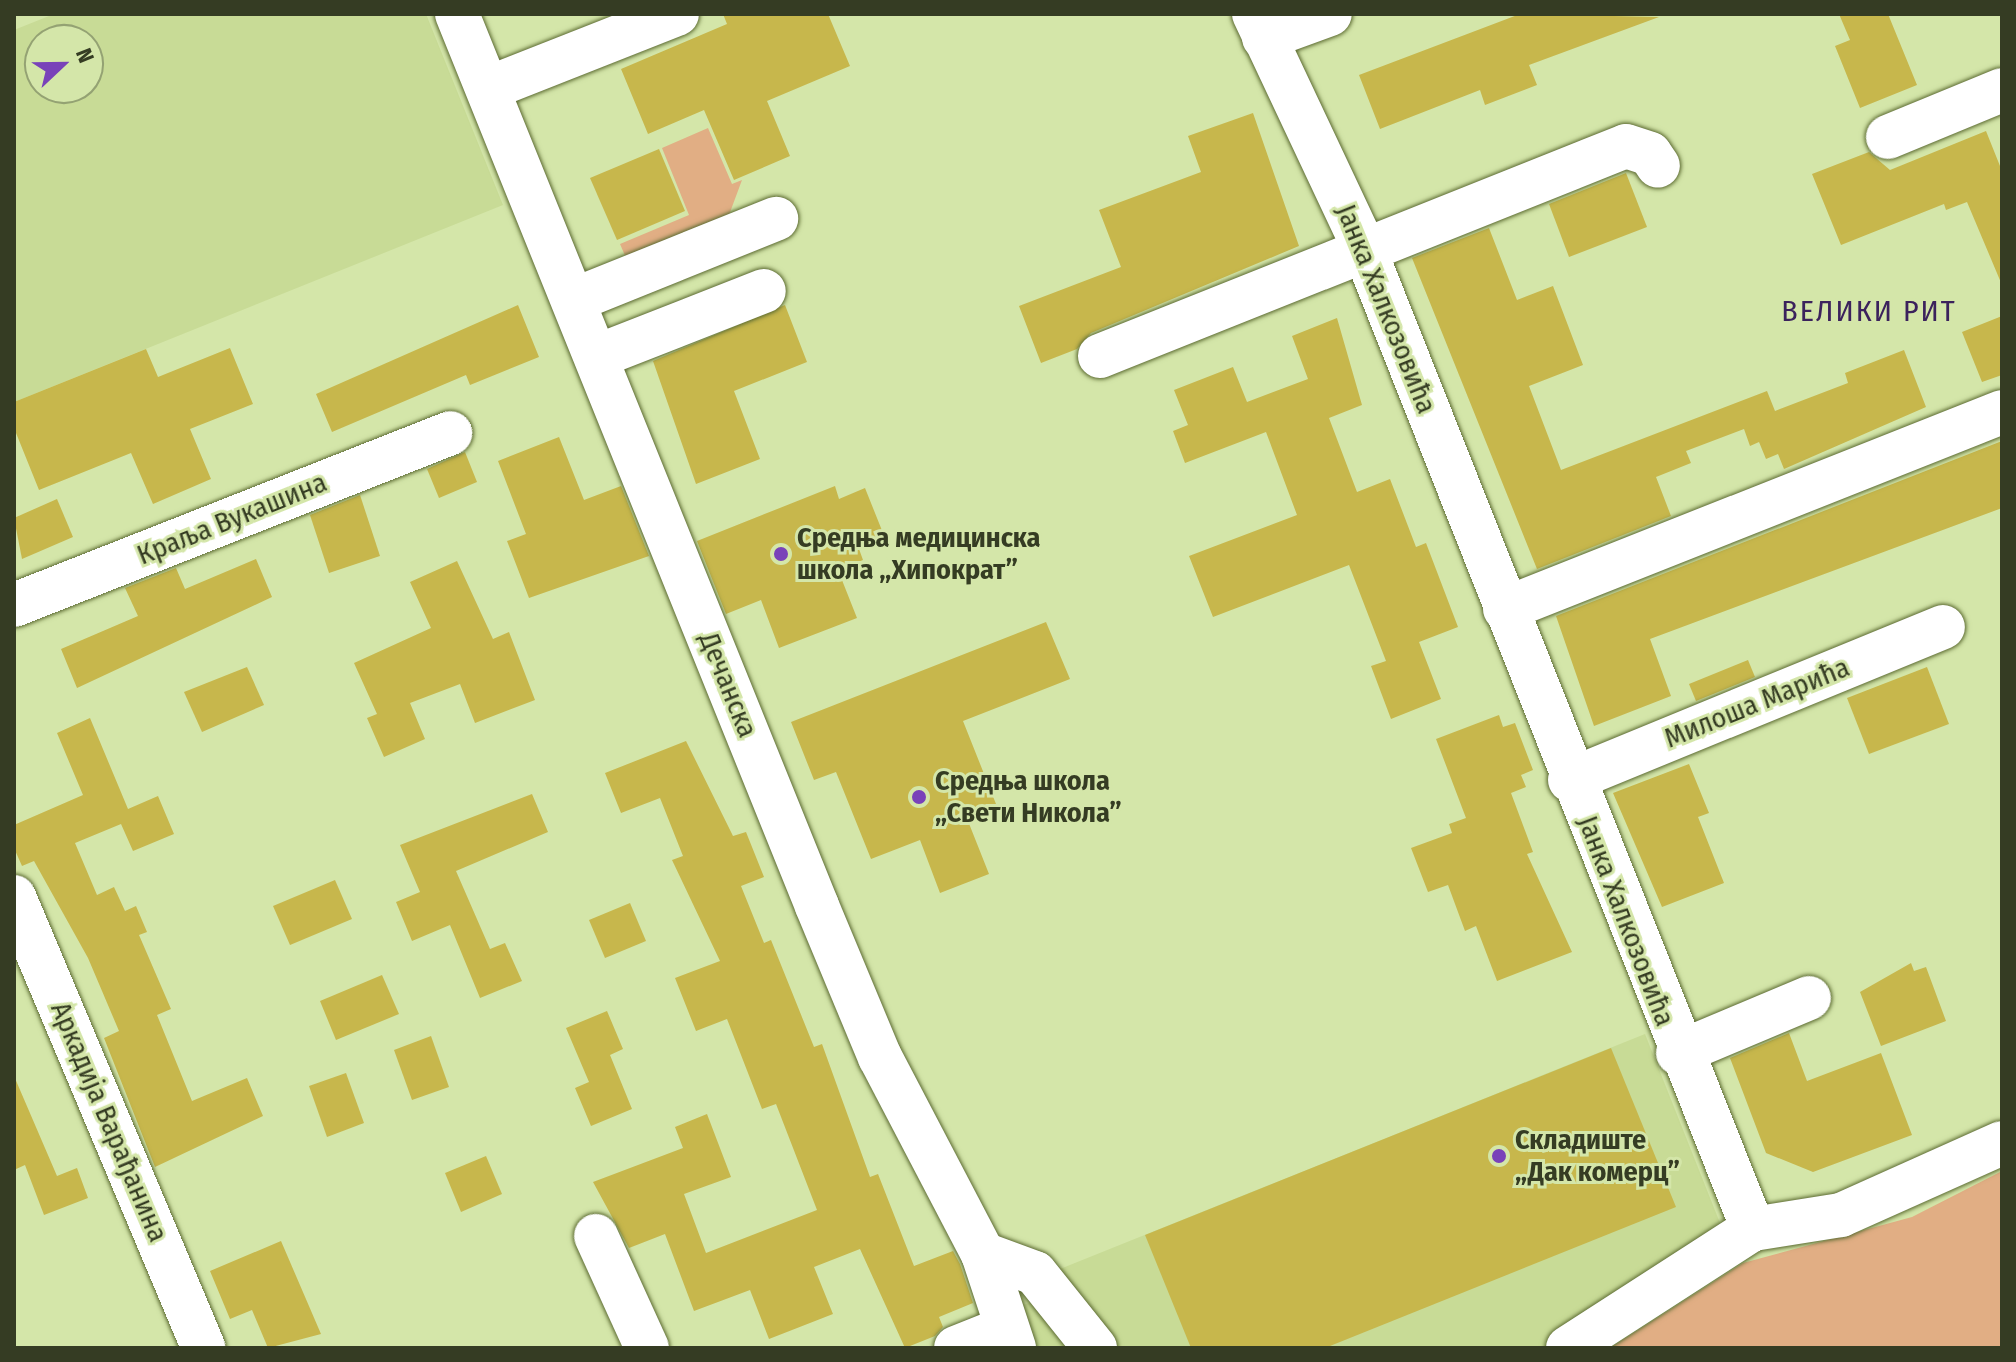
<!DOCTYPE html>
<meta charset="utf-8">
<style>
body{margin:0}
#map{position:relative;width:2016px;height:1362px;overflow:hidden;background:#d4e6a9;font-family:"Fira Sans Condensed",sans-serif}
div>[style]{position:absolute}
.built>*{inset:0;background:#c8db96}
.green>*{inset:0;background:#e1ae84}
.building>*{inset:0;background:#c7b74c}
.roads{filter:drop-shadow(0 0 2px #5c6b32) drop-shadow(0 0 2px #5c6b32)}
.minor>*{height:44px;margin:-22px;padding:0 22px;transform-origin:22px;border-radius:22px;background:#fff}
.dots>*{width:22px;height:22px;translate:-50% -50%;box-sizing:border-box;border:4px solid #d4e6a9;border-radius:50%}
span{translate:-50% -50%;white-space:nowrap;text-align:center;line-height:1.15;-webkit-text-stroke:6px #d4e6a9;paint-order:stroke}
.street-label{font-size:28px;color:#353c23}
.poi-label{font-size:28px;color:#353c23;font-weight:700}
.left{translate:0 -50%;text-align:left}
.neighbourhood-label{font-size:30px;color:#3b225c;letter-spacing:2px}
.frame{position:absolute;inset:0;border:16px solid #353c23;pointer-events:none}
.north{position:absolute;left:24px;top:24px;width:80px;height:80px;box-sizing:border-box;background:#d4e6a9;border:2px solid #94a273;border-radius:50%;rotate:68deg;font-size:22px;font-weight:700;line-height:32px;text-align:center;color:#353c23}
.north::after{content:'';display:block;margin:auto;width:28px;height:36px;background:#7942b9;clip-path:polygon(50% 0,100% 100%,50% 72%,0 100%)}
</style>
<div id="map">
<div class="built">
<i style="clip-path:polygon(evenodd,54px 14px,426px 14px,503px 205px,14px 402px,14px 30px,54px 14px,40px 40px,88px 40px,88px 88px,40px 88px,40px 40px)"></i>
<i style="clip-path:polygon(1645px 1034px,1720px 1223px,1543px 1348px,1038px 1348px,1021px 1306px,1062px 1290px,1055px 1271px)"></i>
</div>
<div class="green">
<i style="clip-path:polygon(708px 128px,732px 184px,742px 180px,729px 215px,630px 267px,620px 244px,689px 215px,662px 148px)"></i>
<i style="clip-path:polygon(2002px 1171px,2002px 1348px,1610px 1348px,1743px 1263px,1912px 1217px)"></i>
</div>
<div class="building">
<i style="clip-path:polygon(723px 14px,828px 14px,850px 66px,767px 101px,790px 156px,734px 180px,704px 110px,648px 134px,621px 69px,727px 24px)"></i>
<i style="clip-path:polygon(1520px 14px,1659px 17px,1529px 65px,1537px 85px,1485px 105px,1480px 90px,1380px 129px,1359px 75px)"></i>
<i style="clip-path:polygon(1839px 14px,1888px 14px,1917px 85px,1860px 108px,1835px 46px,1850px 40px)"></i>
<i style="clip-path:polygon(1253px 113px,1299px 246px,1091px 333px,1077px 349px,1041px 363px,1019px 306px,1121px 267px,1099px 210px,1201px 172px,1188px 136px)"></i>
<i style="clip-path:polygon(1986px 131px,2002px 171px,2002px 285px,1967px 202px,1946px 210px,1944px 204px,1841px 245px,1812px 174px,1869px 152px,1890px 170px)"></i>
<i style="clip-path:polygon(659px 149px,685px 211px,617px 240px,590px 178px)"></i>
<i style="clip-path:polygon(1626px 173px,1647px 227px,1569px 257px,1549px 204px)"></i>
<i style="clip-path:polygon(1489px 228px,1517px 300px,1553px 286px,1583px 365px,1529px 386px,1561px 470px,1767px 391px,1775px 411px,1848px 383px,1845px 373px,1904px 350px,1926px 407px,1784px 469px,1778px 454px,1766px 459px,1759px 442px,1750px 446px,1744px 429px,1686px 451px,1691px 463px,1656px 477px,1671px 516px,1537px 569px,1412px 258px)"></i>
<i style="clip-path:polygon(518px 305px,539px 357px,470px 385px,466px 375px,332px 432px,316px 394px)"></i>
<i style="clip-path:polygon(785px 305px,807px 362px,734px 391px,760px 459px,696px 484px,653px 361px)"></i>
<i style="clip-path:polygon(2002px 316px,2002px 375px,1982px 382px,1962px 332px)"></i>
<i style="clip-path:polygon(1337px 318px,1362px 405px,1329px 418px,1357px 492px,1390px 479px,1416px 547px,1426px 543px,1458px 627px,1419px 642px,1441px 699px,1391px 719px,1371px 666px,1386px 661px,1349px 565px,1213px 617px,1189px 556px,1297px 515px,1266px 432px,1185px 463px,1173px 431px,1188px 425px,1174px 390px,1233px 367px,1247px 402px,1308px 379px,1292px 336px)"></i>
<i style="clip-path:polygon(230px 348px,253px 404px,190px 429px,211px 479px,153px 504px,131px 453px,39px 490px,14px 428px,14px 402px,146px 349px,158px 377px)"></i>
<i style="clip-path:polygon(559px 437px,584px 500px,621px 486px,649px 556px,529px 598px,507px 541px,526px 534px,498px 461px)"></i>
<i style="clip-path:polygon(2002px 441px,2002px 508px,1650px 639px,1671px 696px,1594px 726px,1556px 616px)"></i>
<i style="clip-path:polygon(465px 452px,477px 482px,439px 498px,427px 469px)"></i>
<i style="clip-path:polygon(835px 486px,839px 499px,865px 488px,885px 538px,859px 549px,863px 560px,838px 570px,857px 618px,779px 648px,761px 600px,726px 614px,697px 541px)"></i>
<i style="clip-path:polygon(360px 495px,380px 556px,329px 573px,310px 515px)"></i>
<i style="clip-path:polygon(57px 499px,73px 537px,22px 559px,14px 518px)"></i>
<i style="clip-path:polygon(256px 559px,272px 597px,77px 688px,61px 649px,138px 616px,125px 588px,176px 568px,185px 589px)"></i>
<i style="clip-path:polygon(457px 561px,493px 639px,509px 632px,535px 700px,475px 723px,460px 684px,410px 703px,425px 739px,384px 757px,367px 718px,377px 714px,354px 663px,431px 628px,410px 582px)"></i>
<i style="clip-path:polygon(1046px 622px,1070px 679px,963px 721px,998px 809px,968px 821px,989px 874px,940px 893px,920px 840px,871px 859px,836px 772px,814px 780px,791px 722px)"></i>
<i style="clip-path:polygon(1748px 660px,1755px 677px,1696px 701px,1689px 684px)"></i>
<i style="clip-path:polygon(247px 667px,264px 705px,202px 732px,184px 692px)"></i>
<i style="clip-path:polygon(1927px 667px,1949px 724px,1869px 754px,1847px 698px)"></i>
<i style="clip-path:polygon(1499px 715px,1503px 727px,1515px 723px,1533px 770px,1521px 775px,1526px 787px,1511px 793px,1533px 852px,1527px 854px,1572px 952px,1497px 981px,1476px 926px,1465px 931px,1448px 885px,1428px 892px,1411px 848px,1452px 833px,1449px 824px,1466px 818px,1436px 739px)"></i>
<i style="clip-path:polygon(90px 718px,128px 809px,158px 796px,174px 834px,133px 851px,121px 824px,75px 843px,97px 895px,114px 887px,125px 911px,136px 906px,147px 932px,139px 935px,171px 1009px,157px 1015px,192px 1101px,247px 1078px,263px 1116px,155px 1167px,104px 1038px,119px 1031px,88px 958px,34px 861px,22px 866px,14px 848px,14px 825px,83px 795px,57px 733px)"></i>
<i style="clip-path:polygon(686px 741px,733px 836px,746px 832px,764px 877px,741px 886px,764px 943px,771px 940px,814px 1047px,822px 1044px,870px 1177px,878px 1174px,914px 1266px,953px 1251px,960px 1264px,973px 1303px,939px 1317px,943px 1327px,935px 1336px,905px 1348px,860px 1249px,814px 1267px,833px 1314px,769px 1339px,750px 1290px,694px 1311px,665px 1234px,629px 1248px,593px 1182px,683px 1148px,675px 1127px,707px 1114px,731px 1177px,684px 1194px,706px 1253px,817px 1210px,776px 1104px,762px 1109px,727px 1019px,696px 1031px,675px 978px,720px 961px,672px 860px,683px 856px,660px 798px,621px 813px,605px 773px)"></i>
<i style="clip-path:polygon(1689px 764px,1709px 813px,1698px 817px,1724px 883px,1662px 907px,1613px 793px)"></i>
<i style="clip-path:polygon(532px 794px,548px 832px,456px 871px,490px 949px,505px 943px,522px 981px,480px 998px,450px 925px,412px 941px,396px 902px,420px 892px,400px 845px)"></i>
<i style="clip-path:polygon(335px 880px,352px 919px,290px 945px,273px 906px)"></i>
<i style="clip-path:polygon(630px 903px,646px 941px,605px 958px,589px 920px)"></i>
<i style="clip-path:polygon(1911px 963px,1914px 971px,1926px 967px,1946px 1021px,1881px 1046px,1860px 992px)"></i>
<i style="clip-path:polygon(382px 975px,399px 1014px,336px 1040px,320px 1001px)"></i>
<i style="clip-path:polygon(607px 1011px,623px 1049px,610px 1055px,632px 1109px,591px 1126px,575px 1088px,589px 1082px,566px 1028px)"></i>
<i style="clip-path:polygon(1789px 1033px,1807px 1081px,1881px 1053px,1912px 1135px,1813px 1172px,1766px 1153px,1730px 1058px)"></i>
<i style="clip-path:polygon(431px 1036px,449px 1087px,412px 1100px,394px 1050px)"></i>
<i style="clip-path:polygon(1611px 1048px,1676px 1207px,1325px 1348px,1191px 1348px,1145px 1235px)"></i>
<i style="clip-path:polygon(346px 1073px,364px 1123px,327px 1137px,309px 1086px)"></i>
<i style="clip-path:polygon(14px 1076px,57px 1176px,77px 1168px,88px 1198px,44px 1215px,25px 1165px,14px 1170px)"></i>
<i style="clip-path:polygon(486px 1156px,502px 1194px,461px 1212px,445px 1173px)"></i>
<i style="clip-path:polygon(281px 1241px,321px 1334px,268px 1348px,252px 1310px,230px 1319px,210px 1271px)"></i>
</div>
<div class="roads">
<div class="minor">
<i style="left:457px;top:14px;width:962px;rotate:68.02deg"></i>
<i style="left:817px;top:906px;width:164px;rotate:67.4deg"></i>
<i style="left:880px;top:1057px;width:222px;rotate:62.4deg"></i>
<i style="left:983px;top:1254px;width:99px;rotate:71.7deg"></i>
<i style="left:1254px;top:14px;width:256px;rotate:64.8deg"></i>
<i style="left:1363px;top:246px;width:1058px;rotate:68.36deg"></i>
<i style="left:1264px;top:38px;width:70px;rotate:-20deg"></i>
<i style="left:489px;top:88px;width:202px;rotate:-21.5deg"></i>
<i style="left:1888px;top:137px;width:123px;rotate:-22.4deg"></i>
<i style="left:574px;top:300px;width:218px;rotate:-21.9deg"></i>
<i style="left:598px;top:356px;width:178px;rotate:-21.4deg"></i>
<i style="left:1100px;top:356px;width:566px;rotate:-21.76deg"></i>
<i style="left:1626px;top:146px;width:25px;rotate:18deg"></i>
<i style="left:1650px;top:154px;width:14px;rotate:56deg"></i>
<i style="left:14px;top:605px;width:469px;rotate:-21.5deg"></i>
<i style="left:1505px;top:609px;width:535px;rotate:-21.62deg"></i>
<i style="left:1570px;top:780px;width:403px;rotate:-22.3deg"></i>
<i style="left:14px;top:897px;width:489px;rotate:67.2deg"></i>
<i style="left:1678px;top:1053px;width:142px;rotate:-22.8deg"></i>
<i style="left:596px;top:1236px;width:123px;rotate:65.5deg"></i>
<i style="left:983px;top:1254px;width:55px;rotate:20.1deg"></i>
<i style="left:1035px;top:1273px;width:96px;rotate:51.3deg"></i>
<i style="left:956px;top:1348px;width:54px;rotate:-21.8deg"></i>
<i style="left:1568px;top:1348px;width:220px;rotate:-32.8deg"></i>
<i style="left:1753px;top:1229px;width:89px;rotate:-9deg"></i>
<i style="left:1841px;top:1215px;width:176px;rotate:-24.1deg"></i>
</div>
</div>
<div class="dots">
<i style="left:781px;top:554px;background:#7942b9"></i>
<i style="left:919px;top:797px;background:#7942b9"></i>
<i style="left:1499px;top:1156px;background:#7942b9"></i>
</div>
<div class="street-label">
<span style="left:1386px;top:309px;rotate:68deg">Јанка Халкозовића</span>
<span style="left:232px;top:519px;rotate:-22deg">Краља Вукашина</span>
<span style="left:728px;top:685px;rotate:68deg">Дечанска</span>
<span style="left:1757px;top:703px;rotate:-22deg">Милоша Марића</span>
<span style="left:1626px;top:921px;rotate:69deg">Јанка Халкозовића</span>
<span style="left:109px;top:1122px;rotate:67deg">Аркадија Варађанина</span>
</div>
<div class="poi-label">
<span class="left" style="left:797px;top:554px">Средња медицинска<br>школа „Хипократ”</span>
<span class="left" style="left:935px;top:797px">Средња школа<br>„Свети Никола”</span>
<span class="left" style="left:1515px;top:1156px">Складиште<br>„Дак комерц”</span>
</div>
<div class="neighbourhood-label">
<span style="left:1869px;top:311px">ВЕЛИКИ РИТ</span>
</div>
<div class="frame"></div>
<div class="north">N</div>
</div>
